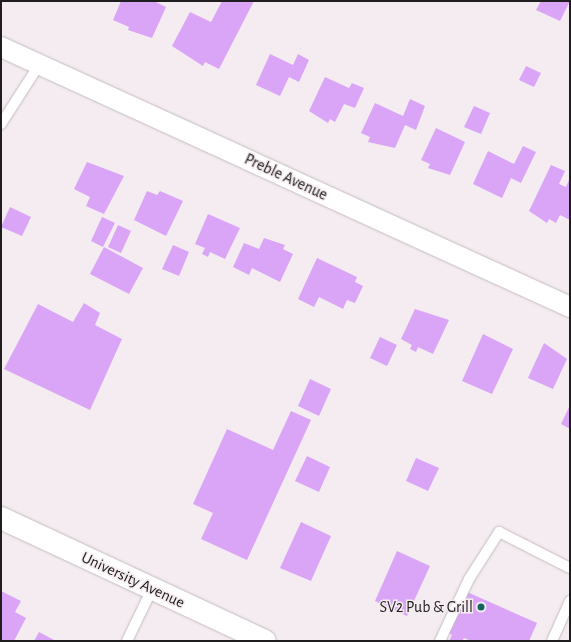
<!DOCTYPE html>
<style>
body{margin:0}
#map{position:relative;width:571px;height:642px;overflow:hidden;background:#f4ecf0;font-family:"Alegreya Sans",sans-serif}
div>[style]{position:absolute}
.building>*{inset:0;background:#daa4f7}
.roads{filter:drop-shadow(0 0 1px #c4bcc0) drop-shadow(0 0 1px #c4bcc0)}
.service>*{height:10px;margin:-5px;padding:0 5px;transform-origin:5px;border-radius:5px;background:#fff}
.minor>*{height:20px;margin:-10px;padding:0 10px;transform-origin:10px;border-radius:10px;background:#fff}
.primary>*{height:22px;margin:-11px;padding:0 11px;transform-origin:11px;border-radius:11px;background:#fff}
.dots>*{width:11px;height:11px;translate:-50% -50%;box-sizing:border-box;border:2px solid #f4ecf0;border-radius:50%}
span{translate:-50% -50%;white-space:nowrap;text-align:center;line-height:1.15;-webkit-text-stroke:3px #f4ecf0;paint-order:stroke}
.street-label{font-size:16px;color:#1f1d1e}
.poi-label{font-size:16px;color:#1f1d1e}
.right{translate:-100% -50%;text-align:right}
.frame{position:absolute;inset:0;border:2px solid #1f1d1e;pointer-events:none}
</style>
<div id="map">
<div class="building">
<i style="clip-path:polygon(121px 1px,154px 1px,166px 7px,152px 38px,128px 30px,129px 27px,113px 20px)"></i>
<i style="clip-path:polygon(222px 1px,254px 1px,219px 69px,205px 62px,203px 66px,172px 46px,190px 12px,211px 22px)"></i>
<i style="clip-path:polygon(541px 1px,570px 1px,560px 21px,536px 10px)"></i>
<i style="clip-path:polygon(270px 54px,293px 65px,298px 54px,309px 60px,299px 82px,289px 77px,280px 96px,256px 85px)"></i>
<i style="clip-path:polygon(526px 66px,541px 73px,534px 87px,519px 80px)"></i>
<i style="clip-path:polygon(325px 77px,349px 88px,352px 83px,364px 88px,355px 108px,344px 104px,335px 122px,330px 119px,328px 123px,309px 111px)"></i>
<i style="clip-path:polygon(410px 99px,425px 106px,416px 130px,405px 125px,395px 148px,368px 142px,370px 137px,361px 133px,375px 103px,403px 116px)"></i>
<i style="clip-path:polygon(474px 106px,490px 113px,481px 134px,464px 127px)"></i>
<i style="clip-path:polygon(436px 128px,465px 142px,450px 175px,428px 168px,430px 164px,421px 160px)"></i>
<i style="clip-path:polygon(523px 146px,536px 152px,521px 183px,511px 178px,502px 198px,473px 184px,488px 151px,514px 164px)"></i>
<i style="clip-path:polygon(87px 162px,124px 176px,104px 214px,86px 206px,90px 197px,74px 189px)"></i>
<i style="clip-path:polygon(551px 165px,565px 171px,559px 184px,566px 187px,570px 178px,570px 220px,560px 215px,556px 223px,549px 219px,547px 223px,529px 211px)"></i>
<i style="clip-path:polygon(147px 191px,157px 195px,160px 191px,183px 201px,166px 236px,134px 220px)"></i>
<i style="clip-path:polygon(10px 207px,31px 217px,22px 236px,1px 227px)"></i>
<i style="clip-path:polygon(208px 214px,240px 228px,225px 259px,210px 252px,208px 257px,202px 254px,205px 248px,195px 244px)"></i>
<i style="clip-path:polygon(102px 217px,115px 223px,103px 247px,91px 241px)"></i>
<i style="clip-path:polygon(118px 225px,131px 231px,121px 253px,108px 247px)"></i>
<i style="clip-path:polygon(264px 238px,285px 245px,283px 249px,293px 254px,280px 282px,252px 268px,249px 275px,233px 267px,244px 243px,259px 249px)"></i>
<i style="clip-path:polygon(173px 245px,189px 252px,179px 276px,162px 269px)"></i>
<i style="clip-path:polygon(104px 247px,143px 268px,129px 294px,90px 274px)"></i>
<i style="clip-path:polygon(317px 258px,357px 277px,355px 282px,363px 286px,355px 303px,347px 300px,343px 309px,319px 297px,314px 307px,298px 299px)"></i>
<i style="clip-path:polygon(84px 303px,100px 313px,95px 325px,122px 339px,90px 410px,4px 369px,38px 304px,73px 322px)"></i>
<i style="clip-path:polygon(415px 309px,449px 320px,433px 354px,418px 347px,416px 352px,410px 349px,412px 345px,401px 339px)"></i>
<i style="clip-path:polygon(483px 334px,513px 349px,492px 394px,462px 381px)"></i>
<i style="clip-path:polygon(380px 337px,397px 345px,387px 366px,370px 358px)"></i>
<i style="clip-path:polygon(544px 343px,567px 359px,553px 389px,528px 378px)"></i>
<i style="clip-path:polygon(310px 379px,331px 389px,319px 416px,298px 406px)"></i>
<i style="clip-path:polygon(570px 405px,570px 429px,561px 424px)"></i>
<i style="clip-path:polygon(291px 411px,311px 420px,247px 560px,201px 539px,213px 513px,193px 504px,227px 429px,273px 450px)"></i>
<i style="clip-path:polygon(307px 456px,330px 467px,319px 492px,295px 481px)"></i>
<i style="clip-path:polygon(416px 458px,439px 468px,428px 491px,406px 481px)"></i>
<i style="clip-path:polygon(301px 522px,331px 536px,311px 581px,280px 568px)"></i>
<i style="clip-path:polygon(397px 551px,430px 566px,407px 616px,375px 601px)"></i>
<i style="clip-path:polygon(1px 591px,21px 601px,15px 612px,26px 618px,14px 641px,1px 641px)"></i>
<i style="clip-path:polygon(467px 592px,537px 623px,529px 641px,471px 641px,464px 638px,462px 641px,449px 641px,452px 635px,449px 633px)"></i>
<i style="clip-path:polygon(39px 632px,56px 641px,34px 641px)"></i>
</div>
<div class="roads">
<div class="service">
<i style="left:1px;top:124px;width:70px;rotate:-57.2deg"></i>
<i style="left:127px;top:641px;width:58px;rotate:-64.3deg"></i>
<i style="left:440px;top:641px;width:68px;rotate:-64.9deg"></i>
<i style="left:469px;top:579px;width:56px;rotate:-57.4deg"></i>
<i style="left:499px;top:532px;width:80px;rotate:26.9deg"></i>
<i style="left:552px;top:641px;width:44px;rotate:-65.8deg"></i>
</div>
<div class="minor">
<i style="left:1px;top:47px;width:626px;rotate:24.56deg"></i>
</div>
<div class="primary">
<i style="left:1px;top:518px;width:291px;rotate:25deg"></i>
</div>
</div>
<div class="dots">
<i style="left:481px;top:607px;background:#13635f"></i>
</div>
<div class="street-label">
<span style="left:286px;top:177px;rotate:25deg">Preble Avenue</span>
<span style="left:133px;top:580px;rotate:25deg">University Avenue</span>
</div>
<div class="poi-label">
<span class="right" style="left:473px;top:607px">SV2 Pub &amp; Grill</span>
</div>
<div class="frame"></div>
</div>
